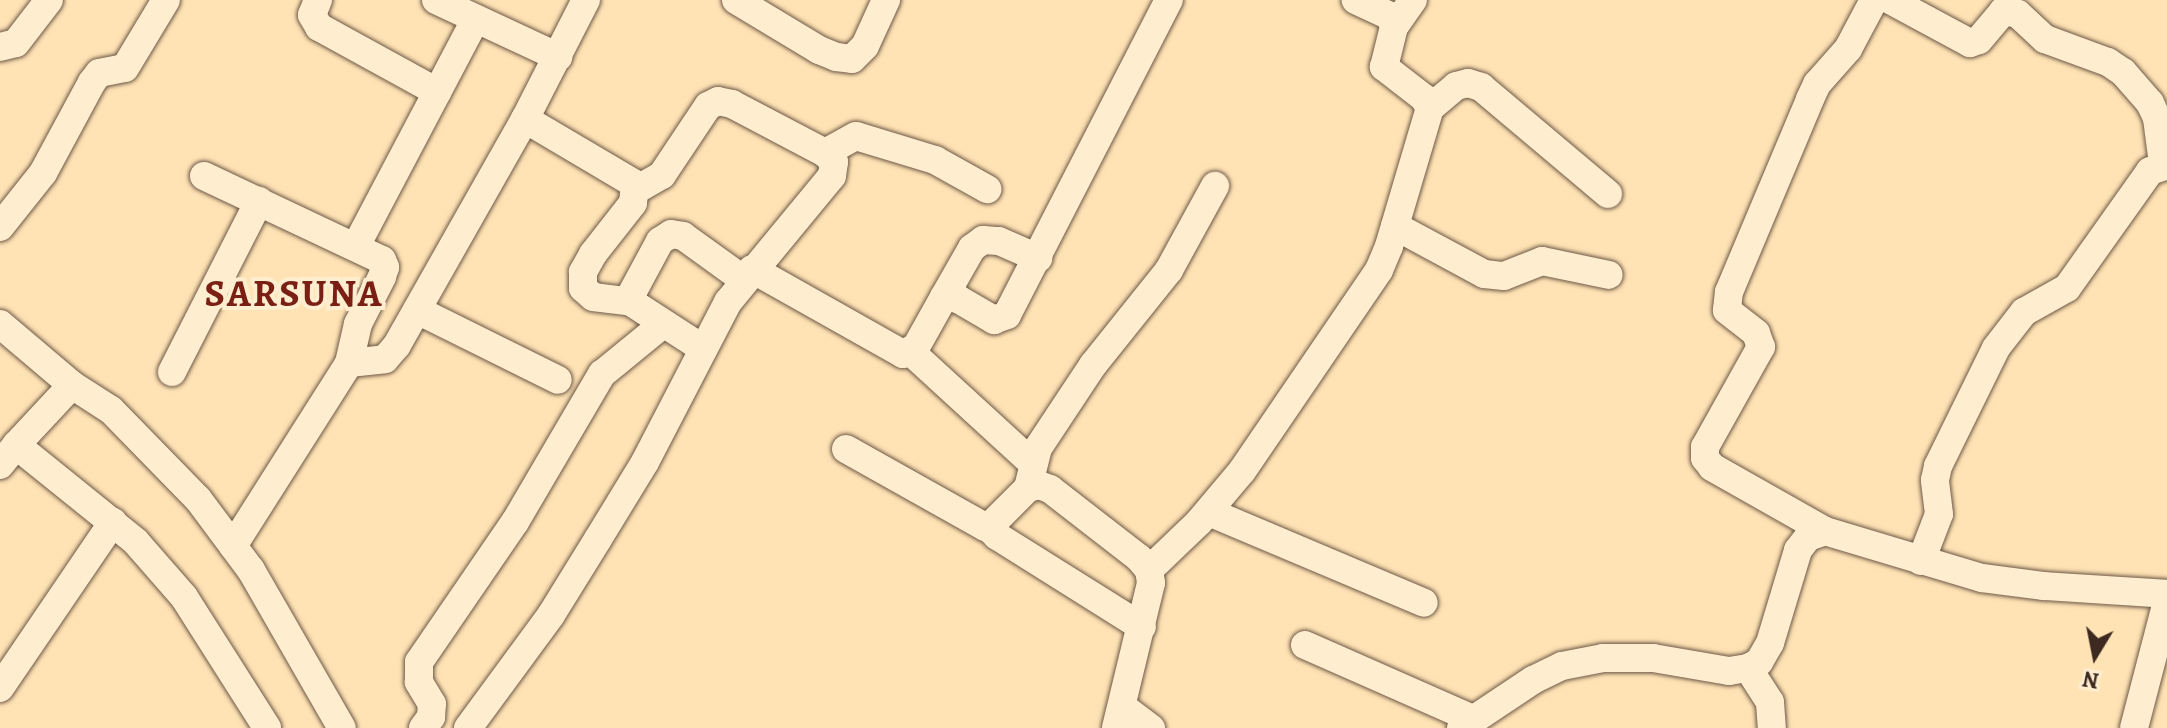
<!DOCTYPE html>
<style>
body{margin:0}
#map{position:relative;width:2167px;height:728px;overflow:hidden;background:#ffe3b5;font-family:Alegreya,serif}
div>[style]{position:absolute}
.roads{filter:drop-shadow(0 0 2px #6d5846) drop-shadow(0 0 2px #6d5846)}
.minor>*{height:28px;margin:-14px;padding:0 14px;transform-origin:14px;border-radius:14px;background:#ffedcf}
span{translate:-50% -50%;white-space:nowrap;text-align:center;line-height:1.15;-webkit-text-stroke:8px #ffedcf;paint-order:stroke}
.district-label{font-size:38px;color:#7a1f14;font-weight:700;letter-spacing:2px}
.north{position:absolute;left:2055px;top:616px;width:80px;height:80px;-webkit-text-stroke:6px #ffedcf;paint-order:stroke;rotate:190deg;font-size:22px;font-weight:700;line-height:32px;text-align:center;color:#3c2a21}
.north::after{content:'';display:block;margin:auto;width:28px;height:36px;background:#3c2a21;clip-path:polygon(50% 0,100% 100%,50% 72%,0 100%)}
</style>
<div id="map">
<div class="roads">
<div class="minor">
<i style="left:318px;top:0;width:16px;rotate:112deg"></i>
<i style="left:312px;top:15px;width:14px;rotate:60deg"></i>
<i style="left:319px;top:27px;width:135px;rotate:28.8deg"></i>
<i style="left:436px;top:0;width:135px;rotate:25deg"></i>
<i style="left:736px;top:0;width:97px;rotate:31.1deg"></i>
<i style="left:819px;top:50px;width:18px;rotate:22deg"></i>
<i style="left:836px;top:57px;width:16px;rotate:7deg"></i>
<i style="left:852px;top:59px;width:18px;rotate:-45deg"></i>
<i style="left:865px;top:46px;width:51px;rotate:-65.5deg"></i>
<i style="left:1890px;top:0;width:91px;rotate:28.3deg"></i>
<i style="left:1970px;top:43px;width:9px;rotate:-18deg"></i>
<i style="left:1979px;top:40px;width:38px;rotate:-50deg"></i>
<i style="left:2003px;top:11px;width:15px;rotate:11deg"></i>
<i style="left:2018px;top:14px;width:37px;rotate:43deg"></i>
<i style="left:2045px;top:39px;width:67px;rotate:20.1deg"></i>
<i style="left:2108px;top:62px;width:18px;rotate:34deg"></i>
<i style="left:2123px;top:72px;width:41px;rotate:48.9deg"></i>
<i style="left:2150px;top:103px;width:17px;rotate:65deg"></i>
<i style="left:2157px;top:118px;width:46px;rotate:82.6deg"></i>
<i style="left:1394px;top:27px;width:33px;rotate:-55deg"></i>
<i style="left:0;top:47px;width:16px;rotate:-14deg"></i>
<i style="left:16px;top:43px;width:54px;rotate:-52.5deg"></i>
<i style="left:1430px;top:108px;width:34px;rotate:-40deg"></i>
<i style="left:1456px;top:86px;width:12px;rotate:-14deg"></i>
<i style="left:1468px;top:83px;width:14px;rotate:17deg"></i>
<i style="left:1481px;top:87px;width:166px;rotate:40.1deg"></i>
<i style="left:525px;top:119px;width:128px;rotate:30.6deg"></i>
<i style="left:635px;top:184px;width:19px;rotate:96deg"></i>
<i style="left:633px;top:203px;width:65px;rotate:128.1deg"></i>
<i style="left:593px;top:254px;width:21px;rotate:119deg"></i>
<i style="left:583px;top:272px;width:16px;rotate:90deg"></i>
<i style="left:583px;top:288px;width:13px;rotate:42deg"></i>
<i style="left:593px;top:297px;width:38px;rotate:7deg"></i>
<i style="left:825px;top:153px;width:35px;rotate:-29deg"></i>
<i style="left:856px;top:136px;width:83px;rotate:16.9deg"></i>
<i style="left:935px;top:160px;width:60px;rotate:29.1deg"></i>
<i style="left:204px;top:176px;width:197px;rotate:25.3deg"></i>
<i style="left:382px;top:260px;width:8px;rotate:67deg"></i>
<i style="left:385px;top:267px;width:10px;rotate:107deg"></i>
<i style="left:382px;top:277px;width:53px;rotate:117.1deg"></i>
<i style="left:358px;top:324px;width:40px;rotate:103deg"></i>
<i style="left:1395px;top:226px;width:101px;rotate:28.3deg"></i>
<i style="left:1484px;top:274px;width:20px;rotate:6deg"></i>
<i style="left:1504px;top:276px;width:41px;rotate:-21.5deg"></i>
<i style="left:1542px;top:261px;width:68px;rotate:11.8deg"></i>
<i style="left:0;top:227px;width:69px;rotate:-51.5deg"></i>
<i style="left:43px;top:173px;width:103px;rotate:-61.7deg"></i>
<i style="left:92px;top:82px;width:11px;rotate:-52deg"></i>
<i style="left:99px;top:73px;width:26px;rotate:-11deg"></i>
<i style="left:125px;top:68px;width:79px;rotate:-58.9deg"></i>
<i style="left:356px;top:246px;width:255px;rotate:-62.2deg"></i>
<i style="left:752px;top:269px;width:173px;rotate:29.4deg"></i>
<i style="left:903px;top:354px;width:15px;rotate:-28deg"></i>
<i style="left:916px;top:347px;width:57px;rotate:-60.8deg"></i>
<i style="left:944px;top:297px;width:14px;rotate:8deg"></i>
<i style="left:958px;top:299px;width:42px;rotate:30.3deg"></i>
<i style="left:994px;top:320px;width:14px;rotate:-21deg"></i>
<i style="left:1007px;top:315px;width:354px;rotate:-62.8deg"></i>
<i style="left:944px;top:297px;width:56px;rotate:-60.3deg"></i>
<i style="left:972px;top:248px;width:14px;rotate:-36deg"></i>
<i style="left:983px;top:240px;width:16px;rotate:4deg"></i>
<i style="left:999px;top:241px;width:43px;rotate:23.6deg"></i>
<i style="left:417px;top:310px;width:157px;rotate:26.4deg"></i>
<i style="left:0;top:324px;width:94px;rotate:40.3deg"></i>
<i style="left:72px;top:385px;width:46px;rotate:32.7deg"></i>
<i style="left:111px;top:410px;width:124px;rotate:45.7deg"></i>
<i style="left:198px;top:499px;width:89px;rotate:53.3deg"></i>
<i style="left:251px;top:570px;width:182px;rotate:60.1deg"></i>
<i style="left:702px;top:348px;width:85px;rotate:-147.1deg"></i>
<i style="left:631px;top:302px;width:9px;rotate:-84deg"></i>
<i style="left:632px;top:293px;width:59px;rotate:-61.7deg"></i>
<i style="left:660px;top:241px;width:13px;rotate:-32deg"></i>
<i style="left:671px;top:234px;width:12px;rotate:9deg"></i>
<i style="left:683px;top:236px;width:75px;rotate:35.8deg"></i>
<i style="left:911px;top:352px;width:164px;rotate:42.5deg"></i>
<i style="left:172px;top:372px;width:192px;rotate:-63deg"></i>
<i style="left:72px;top:385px;width:82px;rotate:133deg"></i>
<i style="left:16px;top:445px;width:154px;rotate:38.9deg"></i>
<i style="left:136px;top:542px;width:73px;rotate:48.9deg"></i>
<i style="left:184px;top:597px;width:155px;rotate:57.6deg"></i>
<i style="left:846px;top:449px;width:159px;rotate:29.3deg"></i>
<i style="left:985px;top:527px;width:8px;rotate:-23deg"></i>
<i style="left:992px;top:524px;width:51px;rotate:-45deg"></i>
<i style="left:1028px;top:488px;width:11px;rotate:-15deg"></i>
<i style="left:1039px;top:485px;width:12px;rotate:20deg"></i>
<i style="left:1050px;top:489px;width:113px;rotate:37.8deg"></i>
<i style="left:1139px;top:558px;width:16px;rotate:50deg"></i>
<i style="left:1149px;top:570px;width:13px;rotate:81deg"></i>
<i style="left:1151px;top:583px;width:149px;rotate:103.6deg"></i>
<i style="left:0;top:465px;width:26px;rotate:-51deg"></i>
<i style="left:1028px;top:488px;width:41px;rotate:-76deg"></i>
<i style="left:1038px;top:448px;width:100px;rotate:-56.5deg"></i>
<i style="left:1093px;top:365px;width:122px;rotate:-51.3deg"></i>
<i style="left:1169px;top:270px;width:96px;rotate:-61.3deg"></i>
<i style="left:1209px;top:512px;width:233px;rotate:22.9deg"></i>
<i style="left:988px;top:527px;width:13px;rotate:45deg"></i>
<i style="left:997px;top:536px;width:171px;rotate:32.1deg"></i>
<i style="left:1825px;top:531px;width:130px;rotate:-150.5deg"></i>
<i style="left:1712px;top:467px;width:11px;rotate:-128deg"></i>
<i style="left:1705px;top:458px;width:11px;rotate:-90deg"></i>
<i style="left:1705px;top:447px;width:115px;rotate:-60.8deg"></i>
<i style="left:1761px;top:347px;width:15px;rotate:-110deg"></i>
<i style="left:1756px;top:333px;width:37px;rotate:-142deg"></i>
<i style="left:1727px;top:310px;width:18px;rotate:-84deg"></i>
<i style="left:1729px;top:292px;width:209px;rotate:-67.2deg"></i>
<i style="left:1810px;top:99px;width:17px;rotate:-65deg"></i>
<i style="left:1817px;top:84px;width:47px;rotate:-48.5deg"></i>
<i style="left:1848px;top:49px;width:55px;rotate:-62deg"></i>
<i style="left:233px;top:546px;width:217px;rotate:-57.6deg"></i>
<i style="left:349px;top:363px;width:36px;rotate:-6deg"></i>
<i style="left:385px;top:359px;width:18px;rotate:-49deg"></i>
<i style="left:397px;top:345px;width:260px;rotate:-60.5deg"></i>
<i style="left:525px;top:119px;width:134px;rotate:-62.9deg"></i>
<i style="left:1921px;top:561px;width:50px;rotate:-69deg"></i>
<i style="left:1939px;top:514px;width:34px;rotate:-97deg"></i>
<i style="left:1935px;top:480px;width:14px;rotate:-78deg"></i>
<i style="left:1938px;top:466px;width:131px;rotate:-63.8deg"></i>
<i style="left:1996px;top:348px;width:46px;rotate:-52.1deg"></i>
<i style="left:2024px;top:312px;width:49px;rotate:-29.2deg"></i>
<i style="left:2067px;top:288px;width:143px;rotate:-54.6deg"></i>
<i style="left:2150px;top:171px;width:18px;rotate:-19deg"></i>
<i style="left:1149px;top:570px;width:69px;rotate:-43.8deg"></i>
<i style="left:1199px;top:522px;width:67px;rotate:-49.9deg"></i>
<i style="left:1242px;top:471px;width:243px;rotate:-55.7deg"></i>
<i style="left:1379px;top:270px;width:26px;rotate:-67deg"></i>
<i style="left:1389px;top:246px;width:144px;rotate:-73.5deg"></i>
<i style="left:1430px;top:108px;width:12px;rotate:-121deg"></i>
<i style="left:1424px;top:98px;width:51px;rotate:-142.2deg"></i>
<i style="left:1384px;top:67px;width:41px;rotate:-76deg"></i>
<i style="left:1394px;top:27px;width:12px;rotate:-110deg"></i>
<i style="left:1390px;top:16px;width:38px;rotate:-155deg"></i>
<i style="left:1305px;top:645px;width:186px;rotate:23.8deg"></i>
<i style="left:1748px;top:668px;width:40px;rotate:57.1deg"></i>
<i style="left:1770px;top:702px;width:26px;rotate:86deg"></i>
<i style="left:0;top:688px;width:201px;rotate:-55.8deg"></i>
<i style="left:1124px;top:708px;width:34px;rotate:37deg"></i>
<i style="left:423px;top:728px;width:14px;rotate:-54deg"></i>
<i style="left:431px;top:717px;width:13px;rotate:-86deg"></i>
<i style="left:432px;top:704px;width:26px;rotate:-121deg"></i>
<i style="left:419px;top:682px;width:20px;rotate:-90deg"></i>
<i style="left:419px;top:662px;width:170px;rotate:-55.6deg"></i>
<i style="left:515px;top:522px;width:172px;rotate:-59.6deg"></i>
<i style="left:602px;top:374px;width:79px;rotate:-39.3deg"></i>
<i style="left:468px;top:728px;width:140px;rotate:-53.7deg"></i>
<i style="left:551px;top:615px;width:89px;rotate:-58.3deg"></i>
<i style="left:598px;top:539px;width:90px;rotate:-58.6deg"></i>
<i style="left:645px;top:462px;width:180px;rotate:-62.6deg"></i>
<i style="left:728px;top:302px;width:163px;rotate:-50.5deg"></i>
<i style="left:832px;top:176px;width:14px;rotate:-82deg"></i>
<i style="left:834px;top:162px;width:13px;rotate:-135deg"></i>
<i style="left:825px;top:153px;width:105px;rotate:-152.2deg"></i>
<i style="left:732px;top:104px;width:14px;rotate:-168deg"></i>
<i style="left:718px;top:101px;width:11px;rotate:153deg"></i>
<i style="left:708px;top:106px;width:83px;rotate:123.7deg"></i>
<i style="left:662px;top:175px;width:30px;rotate:150deg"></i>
<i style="left:1461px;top:728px;width:87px;rotate:-33.7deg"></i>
<i style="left:1533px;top:680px;width:32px;rotate:-26deg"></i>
<i style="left:1562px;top:666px;width:42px;rotate:-11deg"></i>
<i style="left:1603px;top:658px;width:50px"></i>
<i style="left:1653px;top:658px;width:77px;rotate:9.7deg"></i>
<i style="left:1729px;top:671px;width:19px;rotate:-9deg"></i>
<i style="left:1748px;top:668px;width:13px;rotate:-29deg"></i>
<i style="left:1759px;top:662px;width:22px;rotate:-60deg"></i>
<i style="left:1770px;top:643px;width:97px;rotate:-73.2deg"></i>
<i style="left:1798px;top:550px;width:16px;rotate:-52deg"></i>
<i style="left:1808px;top:537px;width:18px;rotate:-19deg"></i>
<i style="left:1825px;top:531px;width:164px;rotate:16.7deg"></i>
<i style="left:1982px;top:578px;width:63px;rotate:7.4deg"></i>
<i style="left:2044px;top:586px;width:123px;rotate:3.7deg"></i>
<i style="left:2134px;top:728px;width:131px;rotate:-75.4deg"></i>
</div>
</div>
<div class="district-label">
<span style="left:294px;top:294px">SARSUNA</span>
</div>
<div class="north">N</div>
</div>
